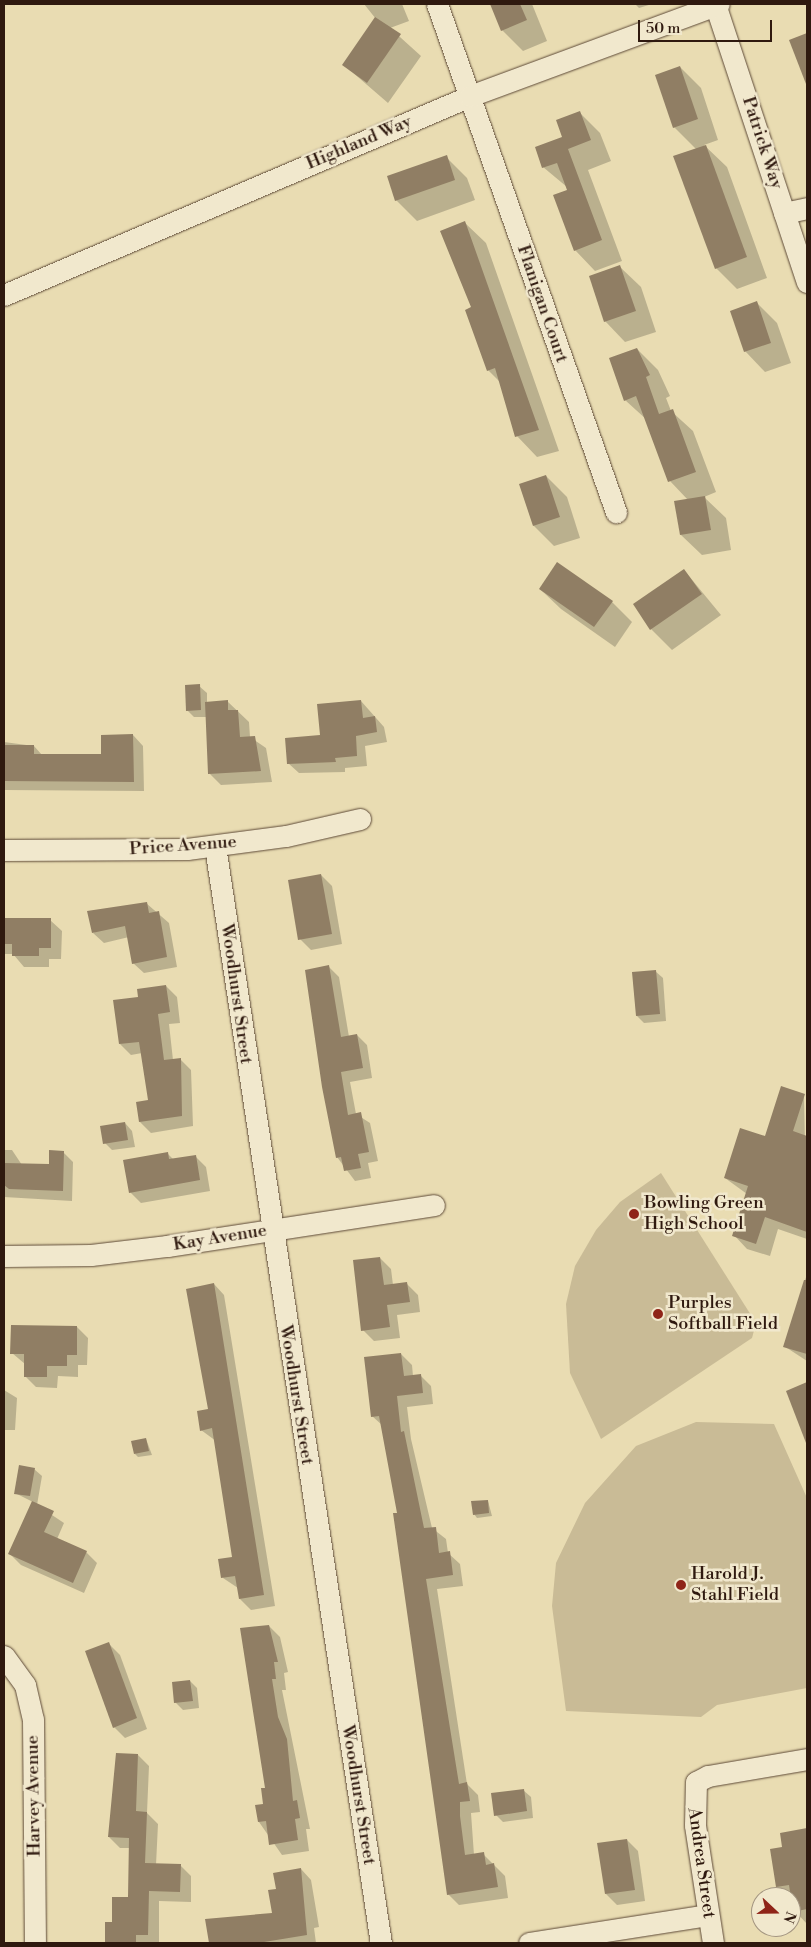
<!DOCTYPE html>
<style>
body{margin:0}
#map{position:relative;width:811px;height:1947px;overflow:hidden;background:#e9dcb2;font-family:"Libre Bodoni",serif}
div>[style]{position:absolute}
.green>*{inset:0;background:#c9bb96}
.shadow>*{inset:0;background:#0003}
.building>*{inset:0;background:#907e64}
.roads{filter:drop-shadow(0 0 1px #5e4a38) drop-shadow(0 0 1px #5e4a38)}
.street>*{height:21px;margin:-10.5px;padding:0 10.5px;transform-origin:10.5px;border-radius:10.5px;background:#f1e8cd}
.dots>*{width:14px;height:14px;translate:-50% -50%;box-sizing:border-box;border:2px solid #f1e8cd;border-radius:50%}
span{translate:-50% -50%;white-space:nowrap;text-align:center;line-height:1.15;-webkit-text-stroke:5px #f1e8cd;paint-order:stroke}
.street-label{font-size:18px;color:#2f190f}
.poi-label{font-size:18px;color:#2f190f}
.left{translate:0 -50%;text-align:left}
.frame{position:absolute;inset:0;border:5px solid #2f190f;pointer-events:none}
.north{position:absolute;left:751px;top:1887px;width:50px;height:50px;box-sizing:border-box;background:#f1e8cd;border:1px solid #a39581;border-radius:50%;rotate:111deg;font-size:14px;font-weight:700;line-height:20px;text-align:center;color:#2f190f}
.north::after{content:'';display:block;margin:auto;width:18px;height:22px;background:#8f2418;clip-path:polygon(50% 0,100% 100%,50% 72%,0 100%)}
.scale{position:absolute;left:638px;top:20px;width:134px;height:22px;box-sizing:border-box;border:2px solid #2f190f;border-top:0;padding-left:6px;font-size:15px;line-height:18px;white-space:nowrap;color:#2f190f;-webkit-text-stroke:4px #f1e8cd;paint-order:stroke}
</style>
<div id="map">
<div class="green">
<i style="clip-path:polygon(661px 1173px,756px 1323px,752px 1338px,601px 1439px,570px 1373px,566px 1304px,575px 1266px,596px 1230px,620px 1202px)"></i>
<i style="clip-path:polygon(696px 1422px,774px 1424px,807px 1498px,807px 1688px,717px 1705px,701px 1717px,566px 1711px,552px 1606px,556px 1563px,585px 1503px,636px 1446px)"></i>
</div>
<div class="shadow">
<i style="clip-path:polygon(364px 4px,402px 4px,409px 21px,390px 28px,421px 56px,388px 103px,344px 65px,376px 19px)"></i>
<i style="clip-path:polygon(492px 4px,532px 4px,547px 41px,523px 51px,502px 30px)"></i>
<i style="clip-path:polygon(635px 4px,652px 4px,639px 8px)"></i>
<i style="clip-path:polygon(680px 67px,701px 88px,718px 140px,704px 145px,727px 167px,767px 278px,737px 289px,716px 268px,696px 149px,674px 127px)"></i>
<i style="clip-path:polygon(579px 112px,600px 133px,611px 161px,588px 170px,622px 261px,595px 271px,575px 250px,567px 187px,543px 167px)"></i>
<i style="clip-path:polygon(446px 157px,467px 178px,475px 200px,417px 221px,396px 200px)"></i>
<i style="clip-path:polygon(465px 223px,486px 243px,559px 451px,537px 457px,517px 436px,500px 382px,488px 370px,472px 308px)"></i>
<i style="clip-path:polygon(620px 267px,641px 287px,656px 332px,625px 342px,605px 321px)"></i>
<i style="clip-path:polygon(757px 303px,777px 323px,791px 363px,765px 372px,745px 351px)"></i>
<i style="clip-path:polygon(637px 349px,658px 370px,670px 396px,666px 398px,671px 411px,693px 431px,716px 492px,704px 497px,726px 518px,731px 550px,702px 555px,681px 535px,688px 500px,670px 481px,647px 420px,625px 400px)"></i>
<i style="clip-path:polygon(546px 476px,567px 497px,580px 538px,554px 546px,534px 526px)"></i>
<i style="clip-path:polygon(684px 570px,721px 615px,672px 650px,651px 629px)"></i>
<i style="clip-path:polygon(540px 589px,612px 602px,632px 622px,615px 647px,561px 609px)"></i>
<i style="clip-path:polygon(199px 686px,207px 693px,207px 703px,227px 701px,249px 722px,250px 737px,266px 748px,272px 782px,221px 785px,210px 774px,207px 717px,194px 717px,187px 710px)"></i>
<i style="clip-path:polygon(361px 701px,384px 727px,387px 742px,365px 746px,367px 766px,345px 768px,345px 772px,299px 773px,288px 763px)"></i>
<i style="clip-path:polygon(133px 735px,143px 746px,144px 791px,4px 790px,4px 742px,34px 746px,42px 755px,102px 755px)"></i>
<i style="clip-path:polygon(321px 875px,332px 886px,342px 944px,311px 950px,300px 939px)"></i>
<i style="clip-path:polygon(146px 903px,169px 923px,177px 967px,144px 973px,133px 963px,129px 937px,104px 943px,93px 933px)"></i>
<i style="clip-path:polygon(4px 919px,50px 920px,62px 931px,61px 959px,49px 959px,49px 967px,24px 967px,13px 954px,4px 954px)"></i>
<i style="clip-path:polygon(329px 967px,339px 977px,349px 1037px,357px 1035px,367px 1045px,372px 1078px,350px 1082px,356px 1114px,370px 1123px,378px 1161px,368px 1163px,371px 1178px,355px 1181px,337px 1157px)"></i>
<i style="clip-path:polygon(655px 971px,663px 978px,666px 1021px,644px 1023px,637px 1016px,633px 973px)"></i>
<i style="clip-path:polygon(166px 986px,177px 997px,180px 1023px,169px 1024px,173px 1060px,180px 1059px,191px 1070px,193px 1126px,151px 1133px,140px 1122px,137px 1103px,150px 1101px,142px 1053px,131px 1055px,120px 1044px,139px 998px)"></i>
<i style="clip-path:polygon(804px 1096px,807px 1239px,778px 1229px,770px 1256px,747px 1249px,734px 1235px,747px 1194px,725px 1178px)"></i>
<i style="clip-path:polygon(125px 1123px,132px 1131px,135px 1147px,112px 1150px,105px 1143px)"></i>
<i style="clip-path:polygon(4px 1150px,12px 1150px,22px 1165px,50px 1165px,63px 1152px,73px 1162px,72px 1201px,4px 1197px)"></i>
<i style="clip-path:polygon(167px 1153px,174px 1160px,195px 1156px,206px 1167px,210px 1191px,141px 1203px,130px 1192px)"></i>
<i style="clip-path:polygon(380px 1258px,391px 1269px,393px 1285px,407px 1284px,418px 1295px,420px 1312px,397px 1315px,400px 1338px,374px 1341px,363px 1330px)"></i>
<i style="clip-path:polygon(807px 1274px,807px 1361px,784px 1346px)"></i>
<i style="clip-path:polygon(214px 1284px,224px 1295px,275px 1606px,251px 1610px,240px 1599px,238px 1588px,223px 1578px,233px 1558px,216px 1441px,201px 1430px,210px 1410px)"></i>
<i style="clip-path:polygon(77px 1327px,88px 1338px,87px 1365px,78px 1365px,78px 1377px,58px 1376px,57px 1388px,36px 1387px,25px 1376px,25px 1364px,12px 1353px)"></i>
<i style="clip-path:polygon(401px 1354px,412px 1365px,413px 1376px,420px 1375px,431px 1386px,433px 1404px,407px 1407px,411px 1439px,432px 1528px,446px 1539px,448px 1553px,460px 1564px,463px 1586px,437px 1589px,467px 1784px,478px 1795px,480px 1812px,471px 1813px,474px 1855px,483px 1854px,505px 1876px,508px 1898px,459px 1905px,448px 1894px,398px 1514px,382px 1425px,372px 1416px)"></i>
<i style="clip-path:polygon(807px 1384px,807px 1443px,788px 1391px)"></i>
<i style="clip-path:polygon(4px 1390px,17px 1398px,15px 1430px,4px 1430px)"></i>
<i style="clip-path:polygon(146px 1439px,152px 1455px,138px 1457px,135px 1454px)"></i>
<i style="clip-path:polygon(34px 1469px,42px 1476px,37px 1505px,64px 1523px,57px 1539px,86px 1552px,97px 1563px,84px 1593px,21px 1565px,10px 1554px,33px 1502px,15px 1493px)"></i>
<i style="clip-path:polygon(488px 1501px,492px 1516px,477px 1518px,474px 1514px)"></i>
<i style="clip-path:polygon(269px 1626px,280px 1637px,288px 1672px,284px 1673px,286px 1690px,282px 1690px,310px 1829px,306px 1829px,309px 1851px,282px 1855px,259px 1822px,257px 1806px,265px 1805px,266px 1789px)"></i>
<i style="clip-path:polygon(109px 1644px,120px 1655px,147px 1729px,125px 1738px,114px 1727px)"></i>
<i style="clip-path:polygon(190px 1681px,197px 1688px,199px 1708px,183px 1710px,175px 1702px)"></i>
<i style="clip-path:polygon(138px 1755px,149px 1766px,147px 1813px,158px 1824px,156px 1865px,180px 1865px,191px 1876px,191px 1902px,159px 1901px,159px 1943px,106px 1943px,107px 1923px,113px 1923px,129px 1898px,130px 1848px,120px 1848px,109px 1837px)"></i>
<i style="clip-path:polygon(523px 1790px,531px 1797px,533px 1818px,503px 1822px,496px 1815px)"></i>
<i style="clip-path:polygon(807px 1829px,807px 1924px,795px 1911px,791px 1897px,777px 1887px,771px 1850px,784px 1848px,781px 1834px)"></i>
<i style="clip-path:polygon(627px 1840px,638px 1851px,645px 1901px,617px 1905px,606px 1894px)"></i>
<i style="clip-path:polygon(301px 1869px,311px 1880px,319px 1927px,314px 1928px,316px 1943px,210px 1943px,206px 1920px,274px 1914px,277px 1890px)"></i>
</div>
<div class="building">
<i style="clip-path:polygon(490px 4px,520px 4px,527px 20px,501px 31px)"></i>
<i style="clip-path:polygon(375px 17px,401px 34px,367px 83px,342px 65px)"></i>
<i style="clip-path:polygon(807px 33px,807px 83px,806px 84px,789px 40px)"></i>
<i style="clip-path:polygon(680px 66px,698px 119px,673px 128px,655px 75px)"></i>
<i style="clip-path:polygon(580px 111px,591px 140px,568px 149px,602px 240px,574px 251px,553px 195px,567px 190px,557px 163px,542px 168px,535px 147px,562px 137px,556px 120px)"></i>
<i style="clip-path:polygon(706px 145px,747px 257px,715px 269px,673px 156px)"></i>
<i style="clip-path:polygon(447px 155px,455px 180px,395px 201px,387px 176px)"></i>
<i style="clip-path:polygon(465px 221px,539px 430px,515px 437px,495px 368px,487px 371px,465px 310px,471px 307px,440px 231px)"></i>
<i style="clip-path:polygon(620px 265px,636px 311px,604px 322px,589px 276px)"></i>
<i style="clip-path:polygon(757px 301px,771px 343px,744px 352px,730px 311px)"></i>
<i style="clip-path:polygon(637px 348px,650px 375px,646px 377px,659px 414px,673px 409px,696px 472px,668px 482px,636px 396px,624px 401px,609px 358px)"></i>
<i style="clip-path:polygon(546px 475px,560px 517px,533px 526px,519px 484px)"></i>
<i style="clip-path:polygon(705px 496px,711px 530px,680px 535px,674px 501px)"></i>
<i style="clip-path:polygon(557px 562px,613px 601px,594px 627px,539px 589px)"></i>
<i style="clip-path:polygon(684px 569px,702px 594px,650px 630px,633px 604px)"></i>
<i style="clip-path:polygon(200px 684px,201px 710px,186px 711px,185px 685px)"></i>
<i style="clip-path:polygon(228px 700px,228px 710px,238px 710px,240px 737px,255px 736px,261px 771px,208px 774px,205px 702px)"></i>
<i style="clip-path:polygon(361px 700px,363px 718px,375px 716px,377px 732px,356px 736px,357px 756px,335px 758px,336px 762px,287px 764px,285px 738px,320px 735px,317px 704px)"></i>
<i style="clip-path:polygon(133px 734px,134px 782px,4px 781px,4px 745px,34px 745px,34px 754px,101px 754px,101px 735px)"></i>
<i style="clip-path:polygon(321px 874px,332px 934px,298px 940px,288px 880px)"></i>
<i style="clip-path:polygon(147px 902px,149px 913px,159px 911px,167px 957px,132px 964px,125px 926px,92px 933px,87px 911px)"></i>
<i style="clip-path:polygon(4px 918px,51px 918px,51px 948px,39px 948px,39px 956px,12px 956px,12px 944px,4px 944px)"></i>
<i style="clip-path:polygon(329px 965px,341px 1037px,357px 1034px,363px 1068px,341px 1072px,348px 1115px,361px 1112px,369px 1152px,358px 1154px,361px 1168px,344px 1171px,341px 1157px,336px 1158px,322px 1087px,305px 970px)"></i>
<i style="clip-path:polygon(656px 970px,660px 1014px,636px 1016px,632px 972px)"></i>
<i style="clip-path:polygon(166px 985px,170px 1012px,158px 1014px,164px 1060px,181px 1058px,182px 1116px,139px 1122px,136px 1102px,148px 1100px,139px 1042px,119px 1044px,113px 1000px,138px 997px,137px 989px)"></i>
<i style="clip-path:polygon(781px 1086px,805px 1094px,793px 1131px,807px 1136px,807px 1232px,765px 1217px,756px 1244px,732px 1236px,748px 1186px,724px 1178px,740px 1128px,765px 1136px)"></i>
<i style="clip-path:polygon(125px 1122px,128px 1140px,103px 1144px,100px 1126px)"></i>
<i style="clip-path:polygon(49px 1150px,64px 1151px,63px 1191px,9px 1189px,4px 1185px,4px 1163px,49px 1164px)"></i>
<i style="clip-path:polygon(168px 1152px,169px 1159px,196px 1155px,200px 1180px,129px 1193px,123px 1160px)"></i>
<i style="clip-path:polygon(380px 1257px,384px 1285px,407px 1282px,410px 1302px,387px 1305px,390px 1327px,361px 1331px,353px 1260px)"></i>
<i style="clip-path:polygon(804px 1280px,807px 1280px,807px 1354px,783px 1347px)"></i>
<i style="clip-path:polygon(214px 1283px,264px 1595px,239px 1599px,235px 1576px,221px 1578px,218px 1559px,232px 1557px,212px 1428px,200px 1431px,197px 1411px,208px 1409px,186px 1289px)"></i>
<i style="clip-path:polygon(11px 1325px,77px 1326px,77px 1355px,67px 1355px,67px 1366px,47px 1366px,47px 1377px,24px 1377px,24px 1354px,10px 1354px)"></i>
<i style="clip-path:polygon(401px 1353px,404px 1376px,421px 1374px,423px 1393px,397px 1396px,401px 1432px,404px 1431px,424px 1528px,436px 1527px,439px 1553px,450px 1551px,453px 1575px,426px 1579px,459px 1784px,467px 1782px,470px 1801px,460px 1802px,460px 1816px,465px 1855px,484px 1852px,486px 1865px,494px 1863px,498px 1887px,447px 1895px,393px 1513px,397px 1513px,379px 1416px,371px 1417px,364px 1357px)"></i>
<i style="clip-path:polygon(807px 1382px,807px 1443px,806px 1443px,786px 1391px)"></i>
<i style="clip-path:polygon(146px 1438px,149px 1451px,134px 1454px,131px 1441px)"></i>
<i style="clip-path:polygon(19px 1465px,35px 1468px,30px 1496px,14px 1494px)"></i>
<i style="clip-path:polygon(488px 1500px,489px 1513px,473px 1515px,471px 1501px)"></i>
<i style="clip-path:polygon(32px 1501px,54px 1511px,44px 1532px,87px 1551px,73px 1583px,8px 1554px)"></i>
<i style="clip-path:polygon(269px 1625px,278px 1662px,274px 1662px,276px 1679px,272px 1679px,278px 1717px,287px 1739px,293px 1801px,297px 1800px,300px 1818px,295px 1819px,298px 1840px,269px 1845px,266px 1821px,258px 1822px,255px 1805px,263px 1804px,261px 1788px,265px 1788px,240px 1628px)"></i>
<i style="clip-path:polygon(109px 1642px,137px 1718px,113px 1728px,85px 1651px)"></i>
<i style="clip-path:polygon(190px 1680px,193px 1701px,174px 1703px,172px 1682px)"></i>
<i style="clip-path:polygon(116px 1753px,138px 1754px,136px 1811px,147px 1812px,145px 1863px,181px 1864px,180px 1892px,149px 1891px,148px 1935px,136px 1935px,136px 1943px,105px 1943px,105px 1922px,112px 1922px,112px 1897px,128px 1897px,129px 1838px,108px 1837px)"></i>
<i style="clip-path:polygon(524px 1789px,527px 1811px,494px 1816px,491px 1793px)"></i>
<i style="clip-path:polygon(807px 1828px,807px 1909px,793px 1912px,789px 1885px,776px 1887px,770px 1849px,782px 1847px,780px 1833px)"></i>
<i style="clip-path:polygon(627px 1839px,635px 1890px,605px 1894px,597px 1843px)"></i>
<i style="clip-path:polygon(301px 1868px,307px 1935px,258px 1943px,209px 1943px,205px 1919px,272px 1913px,268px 1890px,276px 1889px,273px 1873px)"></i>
</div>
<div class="roads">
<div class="street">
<i style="left:437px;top:4px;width:539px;rotate:70.59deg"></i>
<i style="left:715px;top:4px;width:293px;rotate:71.7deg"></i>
<i style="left:784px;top:213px;width:24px;rotate:-12deg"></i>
<i style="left:4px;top:295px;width:507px;rotate:-23.12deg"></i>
<i style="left:470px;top:96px;width:265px;rotate:-20.3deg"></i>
<i style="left:215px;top:846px;width:1109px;rotate:81.4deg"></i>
<i style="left:4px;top:850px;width:183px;rotate:-0.3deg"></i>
<i style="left:187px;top:849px;width:100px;rotate:-7.5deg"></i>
<i style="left:286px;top:836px;width:76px;rotate:-12.9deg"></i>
<i style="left:4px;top:1256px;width:87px;rotate:-0.7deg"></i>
<i style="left:91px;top:1255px;width:77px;rotate:-6.8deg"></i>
<i style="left:167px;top:1246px;width:270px;rotate:-8.7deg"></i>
<i style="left:4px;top:1656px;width:36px;rotate:54deg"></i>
<i style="left:25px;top:1685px;width:35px;rotate:77deg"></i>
<i style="left:33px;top:1719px;width:224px;rotate:89.5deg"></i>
<i style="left:529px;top:1943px;width:181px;rotate:-8.9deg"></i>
<i style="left:713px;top:1943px;width:119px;rotate:-98.7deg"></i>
<i style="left:695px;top:1825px;width:43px;rotate:-88.7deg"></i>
<i style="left:696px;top:1782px;width:13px;rotate:-27deg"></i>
<i style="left:708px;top:1776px;width:100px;rotate:-9.7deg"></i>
</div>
</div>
<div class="dots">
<i style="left:634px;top:1214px;background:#8f2418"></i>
<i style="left:658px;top:1314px;background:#8f2418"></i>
<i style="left:681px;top:1585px;background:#8f2418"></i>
</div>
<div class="street-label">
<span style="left:359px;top:143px;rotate:-23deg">Highland Way</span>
<span style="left:762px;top:143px;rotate:72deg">Patrick Way</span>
<span style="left:542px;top:304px;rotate:71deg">Flanigan Court</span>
<span style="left:183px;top:846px;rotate:-4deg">Price Avenue</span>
<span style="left:236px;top:994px;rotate:82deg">Woodhurst Street</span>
<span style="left:220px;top:1238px;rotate:-9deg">Kay Avenue</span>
<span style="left:296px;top:1395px;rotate:81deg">Woodhurst Street</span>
<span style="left:358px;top:1795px;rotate:81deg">Woodhurst Street</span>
<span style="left:34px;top:1796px;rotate:-91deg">Harvey Avenue</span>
<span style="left:701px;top:1863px;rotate:82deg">Andrea Street</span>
</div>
<div class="poi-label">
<span class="left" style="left:644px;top:1214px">Bowling Green<br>High School</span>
<span class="left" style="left:668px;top:1314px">Purples<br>Softball Field</span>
<span class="left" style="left:691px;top:1585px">Harold J.<br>Stahl Field</span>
</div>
<div class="frame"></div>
<div class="north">N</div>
<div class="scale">50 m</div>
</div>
